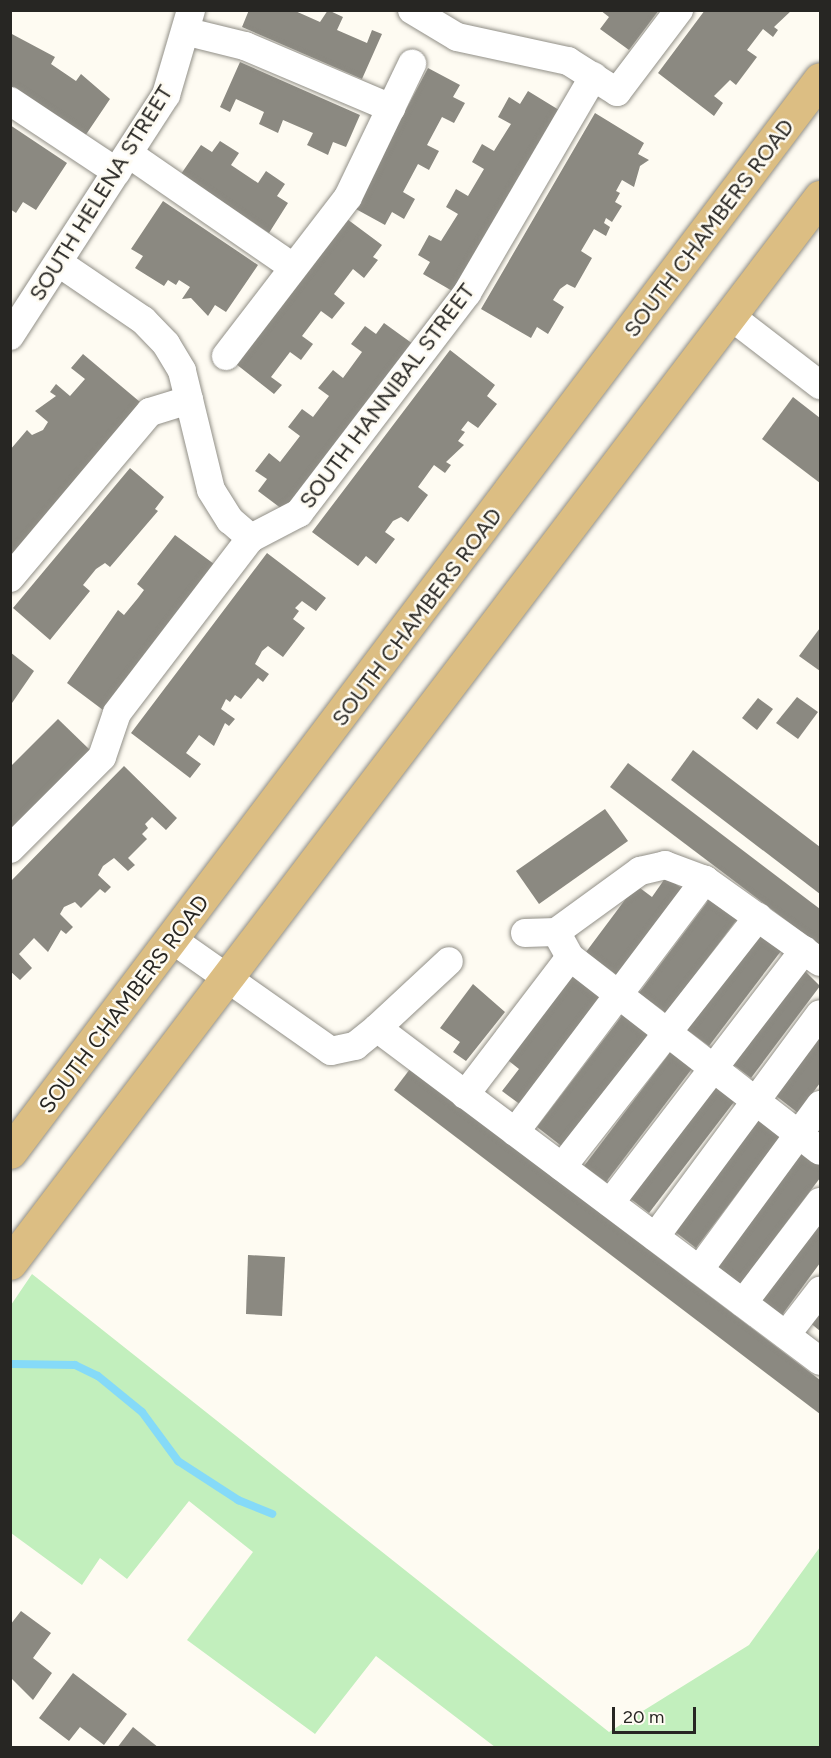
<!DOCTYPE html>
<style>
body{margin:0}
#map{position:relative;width:831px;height:1758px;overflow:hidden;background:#fefbf2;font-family:Figtree,sans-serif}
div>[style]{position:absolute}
.green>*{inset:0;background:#c2efbd}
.stream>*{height:8px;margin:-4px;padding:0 4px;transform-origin:4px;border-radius:4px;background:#85daf8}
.building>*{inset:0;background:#8b8981}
.roads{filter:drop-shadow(0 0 2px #918f87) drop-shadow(0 0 2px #918f87)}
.minor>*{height:28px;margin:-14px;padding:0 14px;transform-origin:14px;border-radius:14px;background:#fff}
.major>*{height:33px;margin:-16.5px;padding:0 16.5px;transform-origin:16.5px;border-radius:16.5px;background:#dcbe83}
span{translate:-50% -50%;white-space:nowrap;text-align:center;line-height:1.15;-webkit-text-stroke:5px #fefbf2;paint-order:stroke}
.street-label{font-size:22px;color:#272623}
.frame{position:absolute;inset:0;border:12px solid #272623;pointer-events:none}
.scale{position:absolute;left:612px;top:1707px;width:84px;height:27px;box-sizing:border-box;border:3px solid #272623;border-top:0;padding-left:8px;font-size:18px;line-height:21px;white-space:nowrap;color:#272623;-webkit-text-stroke:4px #fefbf2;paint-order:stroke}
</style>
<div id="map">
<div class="green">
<i style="clip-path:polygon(32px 1274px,609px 1732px,749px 1645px,820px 1547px,820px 1747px,495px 1747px,376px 1656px,315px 1734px,187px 1640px,253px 1552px,189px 1501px,127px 1579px,100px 1558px,82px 1585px,11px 1533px,11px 1305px)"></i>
</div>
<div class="stream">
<i style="left:13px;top:1364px;width:62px;rotate:0.9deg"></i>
<i style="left:75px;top:1365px;width:25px;rotate:26deg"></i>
<i style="left:98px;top:1376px;width:57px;rotate:39.3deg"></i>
<i style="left:142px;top:1412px;width:61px;rotate:53.7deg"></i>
<i style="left:178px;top:1461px;width:72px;rotate:33deg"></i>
<i style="left:238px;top:1500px;width:37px;rotate:22deg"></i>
</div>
<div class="building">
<i style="clip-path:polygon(249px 10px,293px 10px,320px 22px,328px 10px,343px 17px,337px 30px,367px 43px,372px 30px,382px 34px,362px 79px,242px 27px)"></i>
<i style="clip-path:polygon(600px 10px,659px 10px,629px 50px,600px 29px,609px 17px)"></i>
<i style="clip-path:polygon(705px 10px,792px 10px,774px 27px,778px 30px,773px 37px,763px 29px,747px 50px,757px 57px,736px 85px,730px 80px,714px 96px,723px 103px,714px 116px,658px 73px)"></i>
<i style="clip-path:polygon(10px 33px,55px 57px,51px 64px,76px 81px,81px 74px,110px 99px,85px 136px,10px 86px)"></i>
<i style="clip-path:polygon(240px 62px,360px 115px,346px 147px,333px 142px,328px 155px,307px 145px,313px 133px,283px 120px,278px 133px,259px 124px,264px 112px,236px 99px,230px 112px,220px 107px)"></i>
<i style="clip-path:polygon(428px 68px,460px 85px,453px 97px,465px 103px,454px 123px,442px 117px,427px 145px,439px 151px,429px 170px,418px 164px,403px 192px,415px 199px,404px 219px,392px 212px,385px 225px,354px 208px)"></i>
<i style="clip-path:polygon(528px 91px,559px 110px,454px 292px,423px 274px,430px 262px,418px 255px,429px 235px,441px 241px,458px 214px,446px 207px,456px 189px,468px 196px,484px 169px,472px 162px,482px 144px,494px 151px,511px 124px,498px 117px,509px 97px,520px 104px)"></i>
<i style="clip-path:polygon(595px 113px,644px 143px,638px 154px,649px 160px,640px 166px,634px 187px,622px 180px,616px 191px,620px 193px,615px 202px,622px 206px,612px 222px,606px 218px,604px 223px,610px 227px,606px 236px,594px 229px,581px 251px,592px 258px,575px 288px,567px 284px,560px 289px,553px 300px,564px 307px,548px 334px,537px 327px,531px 338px,481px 309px)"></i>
<i style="clip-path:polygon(10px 125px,67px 163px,36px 210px,23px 202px,16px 213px,10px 209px)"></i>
<i style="clip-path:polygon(220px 141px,239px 153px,231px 165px,258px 183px,266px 171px,285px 184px,277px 196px,288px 203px,269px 233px,181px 174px,201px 145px,212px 152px)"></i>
<i style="clip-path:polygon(163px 201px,258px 265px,226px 312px,215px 305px,208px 316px,191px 298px,182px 299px,190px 287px,179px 280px,176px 285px,168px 280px,164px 286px,135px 268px,143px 256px,131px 249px)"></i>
<i style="clip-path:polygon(347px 219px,382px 245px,373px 257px,378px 260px,364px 278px,353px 269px,334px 294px,345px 303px,332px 319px,321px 311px,302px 336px,313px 344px,301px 360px,290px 352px,271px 377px,282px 385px,274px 394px,236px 364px)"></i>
<i style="clip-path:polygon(384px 323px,413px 344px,286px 512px,258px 491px,267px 479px,255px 471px,269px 453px,280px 462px,300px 436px,288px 427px,302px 409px,313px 417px,329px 396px,318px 388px,333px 370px,343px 378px,362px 352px,351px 344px,365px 326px,376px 334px)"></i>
<i style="clip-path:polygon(450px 350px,495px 385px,487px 396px,497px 404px,478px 428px,468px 421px,461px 430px,465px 432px,458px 441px,464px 445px,446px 462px,451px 465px,445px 473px,434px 465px,418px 487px,428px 495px,408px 522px,401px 517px,393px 521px,385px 532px,395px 539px,376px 564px,366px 556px,358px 566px,312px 532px)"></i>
<i style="clip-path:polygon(83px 354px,140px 402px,10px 556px,10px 450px,27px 430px,32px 435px,43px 430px,48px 422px,35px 411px,56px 396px,50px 392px,56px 384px,70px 396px,85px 379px,71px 368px)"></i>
<i style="clip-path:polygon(793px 397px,820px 418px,820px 483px,762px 439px)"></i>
<i style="clip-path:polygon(130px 468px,164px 497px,155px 509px,158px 511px,110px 567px,105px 563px,96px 569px,83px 585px,90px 591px,50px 640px,13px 608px)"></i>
<i style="clip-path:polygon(175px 535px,214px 564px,103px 710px,67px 683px,118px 610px,124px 615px,138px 598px,144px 590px,137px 584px)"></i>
<i style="clip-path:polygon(267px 553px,326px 598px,316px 611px,302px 601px,295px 608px,299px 611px,293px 619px,305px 628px,283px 657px,268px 646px,262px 651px,255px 664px,269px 674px,263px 682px,258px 678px,241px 699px,235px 695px,230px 702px,226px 699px,221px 709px,235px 719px,229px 726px,225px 723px,214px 746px,199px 735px,186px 753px,201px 764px,190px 778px,131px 733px)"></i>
<i style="clip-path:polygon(820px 628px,820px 671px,799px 656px)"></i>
<i style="clip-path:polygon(10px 652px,34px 671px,12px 703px,10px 702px)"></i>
<i style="clip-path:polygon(797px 697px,818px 712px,798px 739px,776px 723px)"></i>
<i style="clip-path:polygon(758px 698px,773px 709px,757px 730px,742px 718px)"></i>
<i style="clip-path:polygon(58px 719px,90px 750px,10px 832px,10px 767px)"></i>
<i style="clip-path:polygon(693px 750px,820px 847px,820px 894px,671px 780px)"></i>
<i style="clip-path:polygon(628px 763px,820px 909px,820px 946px,610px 787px)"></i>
<i style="clip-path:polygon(124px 766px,177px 818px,166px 830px,152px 817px,145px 824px,148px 828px,142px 834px,147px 839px,128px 858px,135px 865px,128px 871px,114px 858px,103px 866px,98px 875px,111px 887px,105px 893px,100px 889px,81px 908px,75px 902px,64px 907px,60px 914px,73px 927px,66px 934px,61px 930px,48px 952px,34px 938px,19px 954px,32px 968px,20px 980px,10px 971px,10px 882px)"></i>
<i style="clip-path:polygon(605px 809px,628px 841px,539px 904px,516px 871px)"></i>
<i style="clip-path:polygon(666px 877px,684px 890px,618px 976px,586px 952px,636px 885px,652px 897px)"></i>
<i style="clip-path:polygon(711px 897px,738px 918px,666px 1013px,639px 993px)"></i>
<i style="clip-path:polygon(759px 933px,781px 951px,709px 1046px,686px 1029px)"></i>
<i style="clip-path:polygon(801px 967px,820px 986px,751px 1078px,730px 1062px)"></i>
<i style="clip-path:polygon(570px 972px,603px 997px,521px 1105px,502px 1091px,519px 1069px,505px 1058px)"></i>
<i style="clip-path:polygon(473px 984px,505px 1012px,466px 1061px,453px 1052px,460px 1042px,440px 1028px)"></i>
<i style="clip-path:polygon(624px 1013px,651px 1034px,564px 1148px,537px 1127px)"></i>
<i style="clip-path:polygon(820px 1026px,820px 1083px,798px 1113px,771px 1092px)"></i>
<i style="clip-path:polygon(672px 1050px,694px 1066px,606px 1182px,584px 1166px)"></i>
<i style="clip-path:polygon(410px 1069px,820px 1380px,820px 1414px,394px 1090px)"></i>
<i style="clip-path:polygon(714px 1081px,737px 1098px,649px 1213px,627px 1196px)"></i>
<i style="clip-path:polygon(756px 1112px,783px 1133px,696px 1248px,669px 1227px)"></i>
<i style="clip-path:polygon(801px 1148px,820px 1163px,820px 1178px,740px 1284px,713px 1263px)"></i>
<i style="clip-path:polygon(820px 1218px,820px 1263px,782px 1315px,760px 1298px)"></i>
<i style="clip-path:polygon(248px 1255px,285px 1257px,282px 1316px,246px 1314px)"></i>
<i style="clip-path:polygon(820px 1304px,820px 1331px,808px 1321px)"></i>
<i style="clip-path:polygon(21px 1611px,51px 1633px,33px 1658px,52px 1673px,33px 1700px,10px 1677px,10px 1625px)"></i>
<i style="clip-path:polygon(73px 1673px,127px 1714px,104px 1745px,80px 1727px,69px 1741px,39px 1718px)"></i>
<i style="clip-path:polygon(133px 1727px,159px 1748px,117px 1748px)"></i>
</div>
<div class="roads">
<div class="minor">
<i style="left:412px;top:10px;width:52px;rotate:31deg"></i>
<i style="left:457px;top:37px;width:114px;rotate:12.2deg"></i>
<i style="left:568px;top:61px;width:58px;rotate:32.3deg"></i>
<i style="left:617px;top:92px;width:103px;rotate:-52.9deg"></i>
<i style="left:188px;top:32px;width:59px;rotate:13.8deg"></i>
<i style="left:245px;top:46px;width:159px;rotate:23deg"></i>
<i style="left:10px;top:101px;width:128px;rotate:33.6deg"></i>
<i style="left:129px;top:154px;width:199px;rotate:34.6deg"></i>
<i style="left:59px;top:263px;width:102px;rotate:34.2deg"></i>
<i style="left:143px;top:320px;width:33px;rotate:46deg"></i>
<i style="left:166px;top:344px;width:31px;rotate:59deg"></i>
<i style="left:182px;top:371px;width:122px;rotate:76.3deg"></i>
<i style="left:211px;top:490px;width:36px;rotate:58deg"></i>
<i style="left:230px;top:520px;width:28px;rotate:41deg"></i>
<i style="left:729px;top:315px;width:115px;rotate:37.6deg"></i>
<i style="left:10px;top:336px;width:287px;rotate:-57.1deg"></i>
<i style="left:166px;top:95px;width:89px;rotate:-73.6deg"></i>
<i style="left:226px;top:356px;width:200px;rotate:-52.5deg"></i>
<i style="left:348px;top:197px;width:148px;rotate:-64.3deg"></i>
<i style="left:10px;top:578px;width:217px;rotate:-49.9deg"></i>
<i style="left:150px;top:412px;width:41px;rotate:-17.1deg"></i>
<i style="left:10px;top:849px;width:130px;rotate:-45deg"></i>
<i style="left:102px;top:757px;width:46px;rotate:-71.2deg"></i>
<i style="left:117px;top:713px;width:220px;rotate:-52.6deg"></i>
<i style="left:251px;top:538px;width:54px;rotate:-27.5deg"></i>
<i style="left:299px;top:513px;width:277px;rotate:-52.6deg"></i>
<i style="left:467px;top:293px;width:251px;rotate:-59.7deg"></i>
<i style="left:525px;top:933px;width:31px;rotate:-2deg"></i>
<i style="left:556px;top:932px;width:104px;rotate:-36deg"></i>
<i style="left:640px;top:871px;width:26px;rotate:-13deg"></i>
<i style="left:665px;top:865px;width:43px;rotate:20.6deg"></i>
<i style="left:705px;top:880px;width:141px;rotate:35.5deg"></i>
<i style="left:173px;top:940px;width:193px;rotate:35.1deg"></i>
<i style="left:331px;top:1051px;width:25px;rotate:-12deg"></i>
<i style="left:355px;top:1046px;width:28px;rotate:-39deg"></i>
<i style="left:377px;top:1028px;width:554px;rotate:36.93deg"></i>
<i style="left:570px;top:957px;width:316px;rotate:37.8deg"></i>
<i style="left:377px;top:1028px;width:98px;rotate:-42.9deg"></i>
<i style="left:465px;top:1095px;width:173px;rotate:-52.7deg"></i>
<i style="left:570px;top:957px;width:21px;rotate:-119deg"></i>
<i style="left:515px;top:1132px;width:316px;rotate:-53deg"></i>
<i style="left:562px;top:1167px;width:318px;rotate:-51.9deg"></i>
<i style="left:610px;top:1203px;width:319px;rotate:-52.5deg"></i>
<i style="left:655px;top:1237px;width:277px;rotate:-53.5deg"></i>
<i style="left:699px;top:1270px;width:205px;rotate:-53.7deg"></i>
<i style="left:743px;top:1303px;width:127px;rotate:-52.7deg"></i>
<i style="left:786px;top:1335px;width:56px;rotate:-52.3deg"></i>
</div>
<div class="major">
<i style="left:10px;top:1152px;width:1344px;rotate:-52.95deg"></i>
<i style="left:10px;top:1263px;width:1339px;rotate:-52.77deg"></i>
</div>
</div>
<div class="street-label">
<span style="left:101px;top:193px;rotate:-58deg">SOUTH HELENA STREET</span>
<span style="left:709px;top:228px;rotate:-53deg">SOUTH CHAMBERS ROAD</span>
<span style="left:387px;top:396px;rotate:-53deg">SOUTH HANNIBAL STREET</span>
<span style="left:417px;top:617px;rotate:-53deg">SOUTH CHAMBERS ROAD</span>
<span style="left:124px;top:1004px;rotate:-53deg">SOUTH CHAMBERS ROAD</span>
</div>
<div class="frame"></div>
<div class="scale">20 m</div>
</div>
